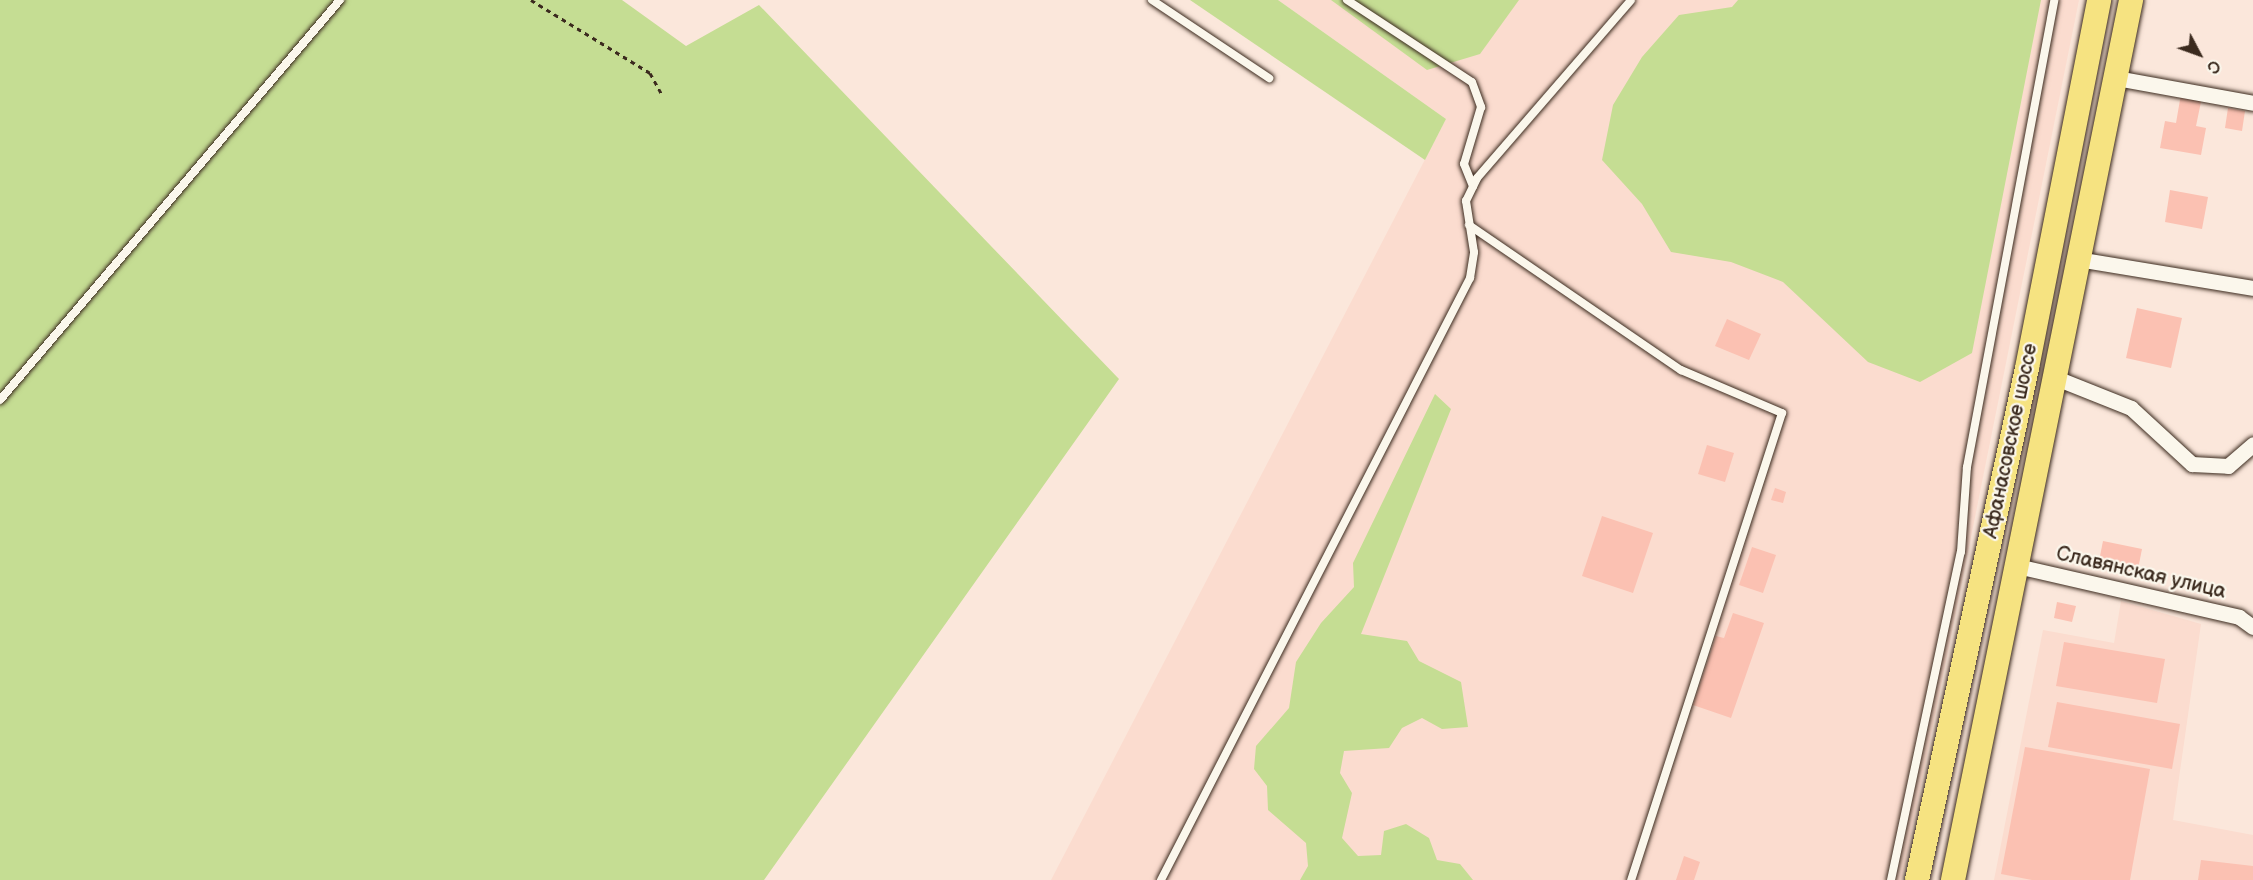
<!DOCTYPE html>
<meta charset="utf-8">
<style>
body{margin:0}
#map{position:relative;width:2253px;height:880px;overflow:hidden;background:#fbe7db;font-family:"Balsamiq Sans",sans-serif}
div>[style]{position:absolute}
.built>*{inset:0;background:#fbdccf}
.green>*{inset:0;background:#c5dd93}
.building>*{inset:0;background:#fbc1b2}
.path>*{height:3px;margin-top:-1.5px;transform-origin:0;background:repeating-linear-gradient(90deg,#3b2a1e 0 4.5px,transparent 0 9px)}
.roads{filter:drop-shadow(0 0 2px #3b2a1e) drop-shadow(0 0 2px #3b2a1e)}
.service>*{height:8px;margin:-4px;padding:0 4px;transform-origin:4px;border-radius:4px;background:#fbf7ec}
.minor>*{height:15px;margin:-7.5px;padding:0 7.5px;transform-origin:7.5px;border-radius:7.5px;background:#fbf7ec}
.primary>*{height:24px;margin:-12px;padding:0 12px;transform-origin:12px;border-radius:12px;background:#f6e381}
span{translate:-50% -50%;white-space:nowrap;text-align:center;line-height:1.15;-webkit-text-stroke:4.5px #fbf7ec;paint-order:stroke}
.street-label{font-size:20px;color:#3b2a1e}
.north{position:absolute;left:2169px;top:24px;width:60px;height:60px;-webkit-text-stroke:4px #fbf7ec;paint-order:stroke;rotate:131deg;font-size:16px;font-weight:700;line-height:24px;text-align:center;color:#3b2a1e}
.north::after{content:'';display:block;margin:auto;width:21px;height:27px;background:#3b2a1e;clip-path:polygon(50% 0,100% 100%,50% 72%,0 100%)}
</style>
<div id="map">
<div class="built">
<i style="clip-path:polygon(1278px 0,2079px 0,1902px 880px,1051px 880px,1446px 119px)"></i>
<i style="clip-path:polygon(2121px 601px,2201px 624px,2173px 820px,2253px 835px,2253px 880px,1994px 880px,2043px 630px,2114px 643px)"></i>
</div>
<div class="green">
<i style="clip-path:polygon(0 0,622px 0,686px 46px,759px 5px,1119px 379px,764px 880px,0 880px)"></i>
<i style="clip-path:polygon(1190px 0,1278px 0,1446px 119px,1425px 160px)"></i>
<i style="clip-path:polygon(1331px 0,1519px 0,1480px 54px,1427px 70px)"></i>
<i style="clip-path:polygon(1738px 0,2041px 0,1972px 353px,1920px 382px,1868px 362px,1783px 282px,1731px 262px,1671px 252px,1642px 204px,1602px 160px,1613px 105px,1642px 57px,1679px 15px,1732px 7px)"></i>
<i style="clip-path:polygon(1435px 394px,1451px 409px,1361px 634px,1407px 641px,1419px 661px,1461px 682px,1468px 727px,1442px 729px,1422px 718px,1402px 728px,1389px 748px,1344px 751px,1340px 773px,1352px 793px,1342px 838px,1358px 856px,1381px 855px,1384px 831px,1406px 824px,1429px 838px,1437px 860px,1460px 864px,1473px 880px,1300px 880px,1308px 866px,1306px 843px,1268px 810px,1267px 786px,1254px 769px,1256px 746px,1289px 708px,1296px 662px,1321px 623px,1354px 587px,1353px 563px)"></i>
</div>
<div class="building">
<i style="clip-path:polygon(2181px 94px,2202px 97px,2196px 126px,2206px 128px,2201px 155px,2160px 148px,2165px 121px,2176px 123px)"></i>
<i style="clip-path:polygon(2228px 108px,2245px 111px,2242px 131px,2225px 128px)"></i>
<i style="clip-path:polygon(2170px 190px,2208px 197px,2202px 229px,2165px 222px)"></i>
<i style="clip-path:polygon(2137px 308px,2182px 318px,2171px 368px,2126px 358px)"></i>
<i style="clip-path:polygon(1727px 319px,1761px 334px,1749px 360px,1715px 346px)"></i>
<i style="clip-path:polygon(1707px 445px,1734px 453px,1725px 482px,1698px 474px)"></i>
<i style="clip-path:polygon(1775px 488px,1786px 492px,1783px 503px,1771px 500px)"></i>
<i style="clip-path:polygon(1602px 516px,1653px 533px,1633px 593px,1582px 576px)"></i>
<i style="clip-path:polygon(2103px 541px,2142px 549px,2137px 574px,2098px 566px)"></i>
<i style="clip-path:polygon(1752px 547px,1776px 555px,1763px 593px,1739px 585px)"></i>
<i style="clip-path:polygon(2057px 602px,2076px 606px,2072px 622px,2054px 618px)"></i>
<i style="clip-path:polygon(1733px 613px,1764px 623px,1731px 718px,1693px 705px,1716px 636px,1724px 638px)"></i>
<i style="clip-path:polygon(2064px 642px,2165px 659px,2157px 703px,2056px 686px)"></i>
<i style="clip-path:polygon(2057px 702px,2180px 724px,2172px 769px,2048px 747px)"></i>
<i style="clip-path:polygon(2025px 747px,2150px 769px,2130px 880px,2032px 880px,2001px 874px)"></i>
<i style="clip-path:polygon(1684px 856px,1700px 862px,1694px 880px,1676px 880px)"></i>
<i style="clip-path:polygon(2201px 860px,2253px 866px,2253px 880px,2198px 880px)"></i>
</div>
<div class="path">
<i style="left:531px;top:0;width:140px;rotate:31.5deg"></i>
<i style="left:650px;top:73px;width:23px;rotate:61deg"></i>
</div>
<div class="roads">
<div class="service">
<i style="left:1152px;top:0;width:141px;rotate:33.7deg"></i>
<i style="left:1347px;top:0;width:149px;rotate:33.3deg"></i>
<i style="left:1472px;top:82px;width:27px;rotate:70deg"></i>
<i style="left:1481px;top:107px;width:59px;rotate:106.6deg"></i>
<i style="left:1464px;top:164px;width:24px;rotate:68deg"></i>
<i style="left:1469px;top:225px;width:257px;rotate:34.4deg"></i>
<i style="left:1681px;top:370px;width:110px;rotate:23.1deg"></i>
<i style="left:1782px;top:413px;width:491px;rotate:107.9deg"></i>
<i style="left:0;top:400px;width:525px;rotate:-49.64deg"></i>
<i style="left:1161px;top:880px;width:677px;rotate:-62.83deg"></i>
<i style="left:1470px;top:278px;width:26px;rotate:-81deg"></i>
<i style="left:1474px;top:252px;width:52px;rotate:-98.9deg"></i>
<i style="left:1466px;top:201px;width:25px;rotate:-64deg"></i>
<i style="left:1477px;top:178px;width:235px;rotate:-49.1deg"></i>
<i style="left:1891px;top:880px;width:335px;rotate:-78deg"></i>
<i style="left:1961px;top:552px;width:85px;rotate:-86deg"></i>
<i style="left:1967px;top:467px;width:475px;rotate:-79.4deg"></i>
</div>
<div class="minor">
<i style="left:2116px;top:78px;width:139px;rotate:10.3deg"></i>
<i style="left:2078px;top:259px;width:177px;rotate:9.4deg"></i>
<i style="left:2056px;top:378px;width:81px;rotate:21.8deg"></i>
<i style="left:2131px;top:408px;width:83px;rotate:42.6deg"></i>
<i style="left:2192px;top:464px;width:36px;rotate:3deg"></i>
<i style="left:2228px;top:466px;width:33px;rotate:-41deg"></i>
<i style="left:2017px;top:566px;width:228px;rotate:12.9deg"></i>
<i style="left:2239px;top:617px;width:17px;rotate:36deg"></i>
</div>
<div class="primary">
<i style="left:1917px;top:880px;width:524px;rotate:-77.87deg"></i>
<i style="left:2027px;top:368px;width:375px;rotate:-78.9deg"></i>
<i style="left:1953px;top:880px;width:898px;rotate:-78.56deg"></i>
</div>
</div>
<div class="street-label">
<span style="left:2011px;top:441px;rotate:-78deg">Афанасовское шоссе</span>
<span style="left:2141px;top:573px;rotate:13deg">Славянская улица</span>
</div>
<div class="north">С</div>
</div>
